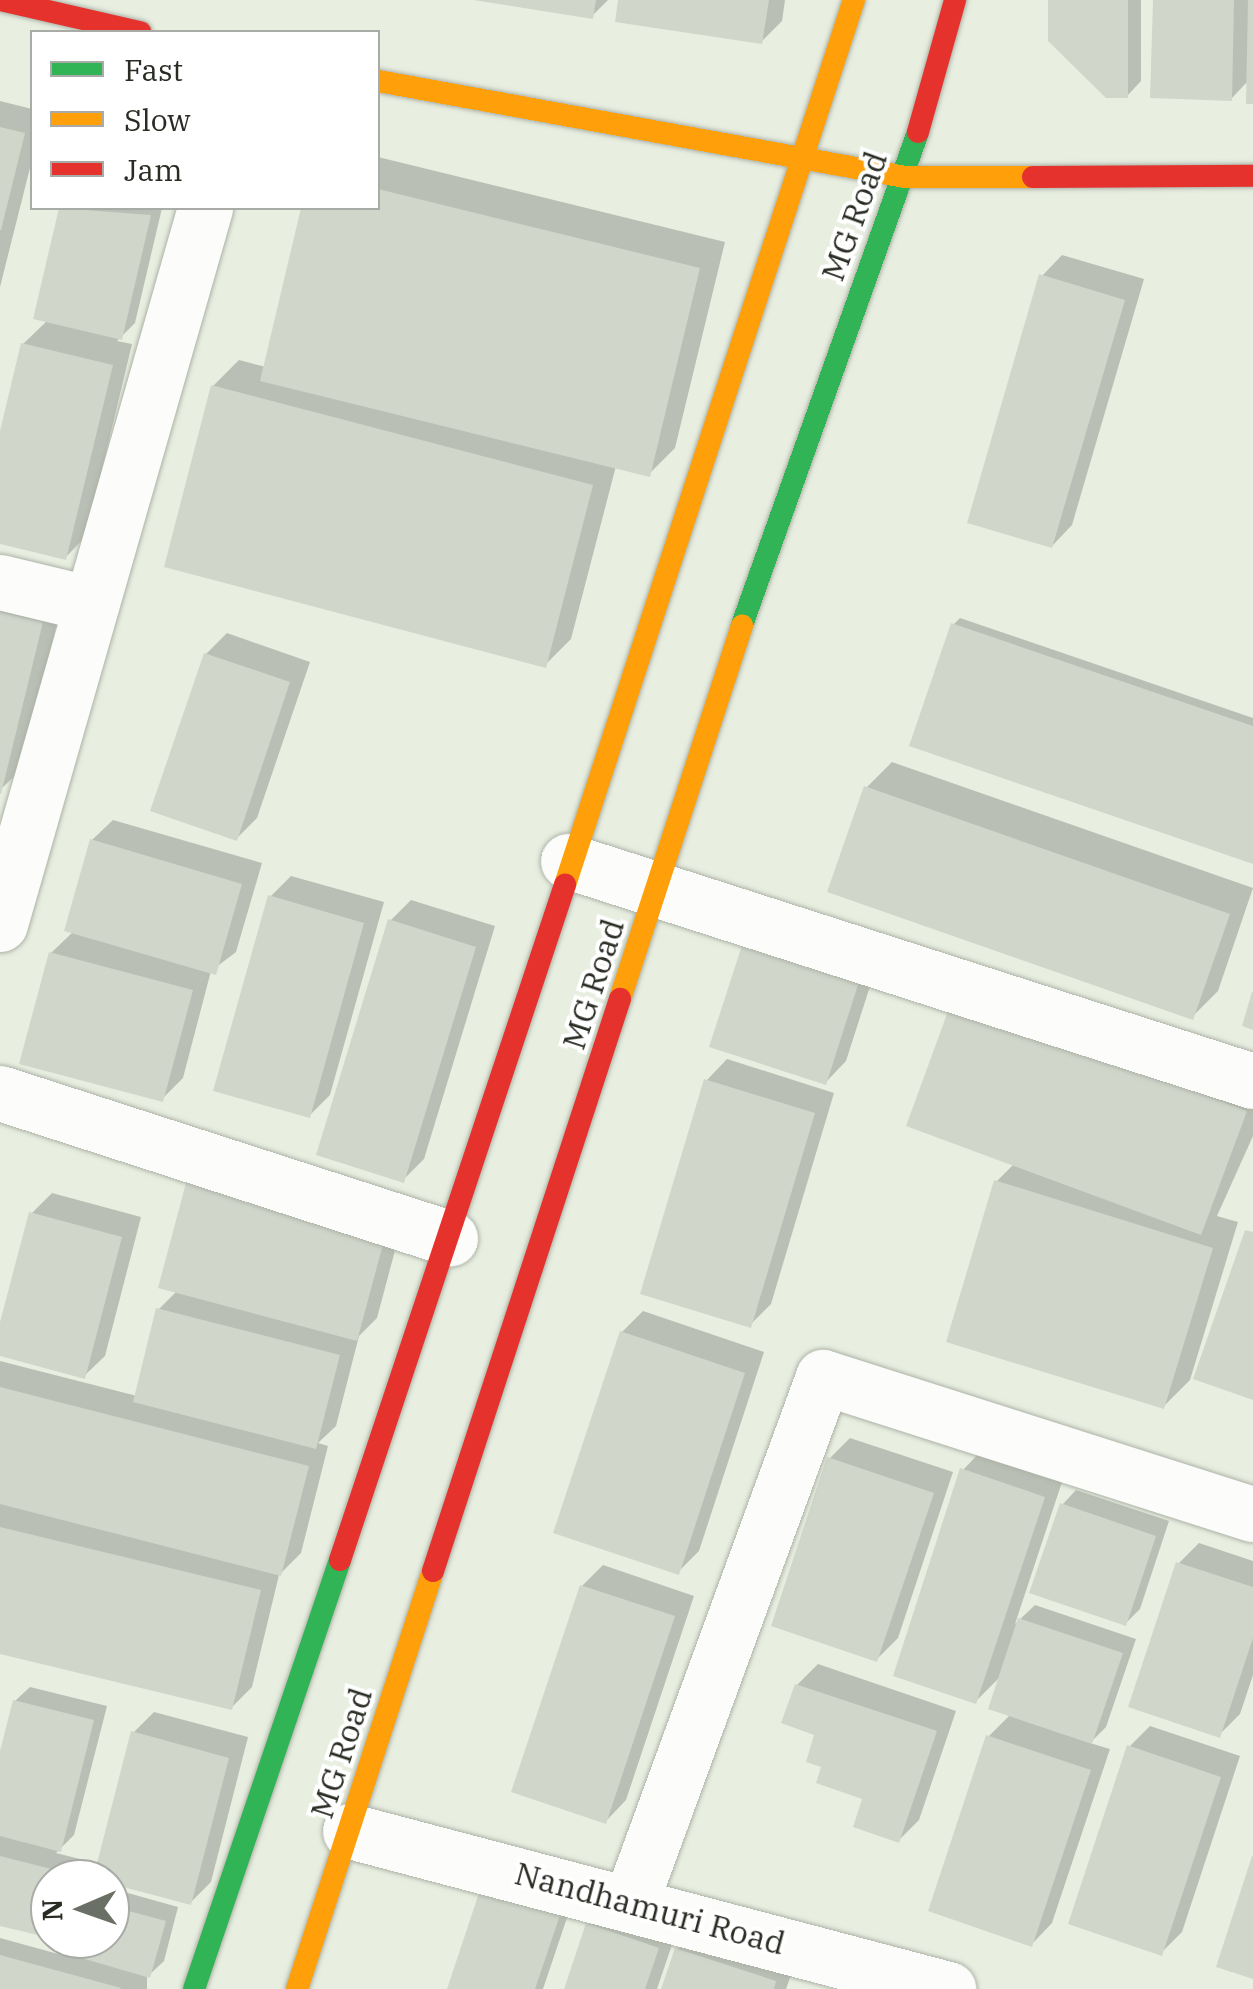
<!DOCTYPE html>
<style>
body{margin:0}
#map{position:relative;width:1253px;height:1989px;overflow:hidden;background:#e8efe1;font-family:"IBM Plex Serif",serif}
div>[style]{position:absolute}
.shadow>*{inset:0;background:#0003}
.building>*{inset:0;background:#d1d6cb}
.roads{filter:drop-shadow(0 0 2px #adb2a7) drop-shadow(0 0 2px #adb2a7)}
.street>*{height:55px;margin:-27.5px;padding:0 27.5px;transform-origin:27.5px;border-radius:27.5px;background:#fcfdfa}
.fast>*{height:22px;margin:-11px;padding:0 11px;transform-origin:11px;border-radius:11px;background:#30b455}
.slow>*{height:22px;margin:-11px;padding:0 11px;transform-origin:11px;border-radius:11px;background:#ff9f0a}
.jam>*{height:22px;margin:-11px;padding:0 11px;transform-origin:11px;border-radius:11px;background:#e5322d}
span{translate:-50% -50%;white-space:nowrap;text-align:center;line-height:1.15;-webkit-text-stroke:8px #fff;paint-order:stroke}
.street-label{font-size:32px;color:#282c23}
.legend{position:absolute;left:30px;top:30px;width:350px;height:180px;box-sizing:border-box;background:#fff;border:2px solid #a9aba7;margin:0;padding:12px 18px;list-style:none;font-size:30px;color:#282c23}
.legend li{display:flex;align-items:center;gap:20px;height:50px}
.legend b{width:50px;border:2px solid #a9aba7}
.north{position:absolute;left:30px;top:1859px;width:100px;height:100px;box-sizing:border-box;background:#fff;border:2px solid #a9aba7;border-radius:50%;rotate:268deg;font-size:28px;font-weight:700;line-height:40px;text-align:center;color:#282c23}
.north::after{content:'';display:block;margin:auto;width:35px;height:45px;background:#6b7066;clip-path:polygon(50% 0,100% 100%,50% 72%,0 100%)}
</style>
<div id="map">
<div class="shadow">
<i style="clip-path:polygon(479px 0,608px 0,592px 16px)"></i>
<i style="clip-path:polygon(621px 0,785px 0,782px 21px,761px 42px)"></i>
<i style="clip-path:polygon(1051px 0,1141px 0,1141px 81px,1127px 96px)"></i>
<i style="clip-path:polygon(1155px 0,1253px 0,1253px 102px,1248px 81px,1231px 99px)"></i>
<i style="clip-path:polygon(0 101px,32px 109px,32px 160px,0 287px)"></i>
<i style="clip-path:polygon(378px 157px,725px 242px,675px 448px,649px 474px,616px 466px,571px 639px,545px 665px,213px 386px,239px 360px,266px 367px,304px 208px,378px 208px)"></i>
<i style="clip-path:polygon(61px 208px,162px 208px,135px 323px,117px 341px,132px 344px,86px 536px,66px 557px,0 541px,0 442px,23px 344px,48px 320px,36px 317px)"></i>
<i style="clip-path:polygon(1062px 255px,1144px 279px,1072px 525px,1052px 546px,1042px 276px)"></i>
<i style="clip-path:polygon(0 587px,62px 601px,22px 769px,1px 789px)"></i>
<i style="clip-path:polygon(960px 618px,1253px 718px,1253px 861px,953px 625px)"></i>
<i style="clip-path:polygon(227px 633px,310px 662px,257px 818px,236px 839px,206px 654px)"></i>
<i style="clip-path:polygon(892px 762px,1253px 888px,1218px 991px,1192px 1017px,866px 788px)"></i>
<i style="clip-path:polygon(113px 820px,262px 863px,236px 952px,211px 971px,183px 1078px,162px 1099px,51px 953px,74px 931px,92px 840px)"></i>
<i style="clip-path:polygon(291px 876px,384px 902px,330px 1095px,309px 1116px,270px 897px)"></i>
<i style="clip-path:polygon(411px 900px,495px 926px,424px 1159px,403px 1180px,390px 921px)"></i>
<i style="clip-path:polygon(748px 934px,882px 949px,846px 1061px,826px 1082px)"></i>
<i style="clip-path:polygon(953px 1004px,1253px 1079px,1253px 1136px,1217px 1216px,1238px 1222px,1190px 1380px,1164px 1406px,996px 1182px,1015px 1163px)"></i>
<i style="clip-path:polygon(727px 1059px,834px 1093px,771px 1304px,750px 1325px,707px 1080px)"></i>
<i style="clip-path:polygon(52px 1193px,141px 1217px,105px 1356px,84px 1376px,0 1354px,31px 1214px)"></i>
<i style="clip-path:polygon(405px 1213px,377px 1318px,359px 1336px,336px 1426px,318px 1443px,328px 1446px,301px 1553px,279px 1575px,252px 1687px,232px 1707px,0 1652px,0 1361px,137px 1396px,158px 1310px,178px 1290px)"></i>
<i style="clip-path:polygon(643px 1311px,764px 1352px,699px 1551px,678px 1572px,622px 1332px)"></i>
<i style="clip-path:polygon(850px 1438px,953px 1472px,898px 1638px,877px 1659px,829px 1459px)"></i>
<i style="clip-path:polygon(983px 1449px,1064px 1476px,1015px 1624px,1035px 1605px,1136px 1639px,1106px 1727px,1090px 1743px,1110px 1749px,1052px 1923px,1032px 1944px,988px 1737px,1011px 1714px,1002px 1675px,976px 1701px,963px 1470px)"></i>
<i style="clip-path:polygon(1076px 1490px,1169px 1521px,1140px 1609px,1126px 1623px,1062px 1505px)"></i>
<i style="clip-path:polygon(1199px 1543px,1253px 1561px,1253px 1675px,1240px 1714px,1219px 1735px,1178px 1564px)"></i>
<i style="clip-path:polygon(603px 1565px,694px 1596px,626px 1800px,606px 1821px,582px 1586px)"></i>
<i style="clip-path:polygon(818px 1664px,956px 1711px,919px 1820px,899px 1840px,866px 1797px,824px 1765px,797px 1685px)"></i>
<i style="clip-path:polygon(30px 1687px,107px 1706px,74px 1835px,56px 1853px,84px 1860px,79px 1879px,50px 1879px,50px 1936px,0 1923px,0 1761px,15px 1701px)"></i>
<i style="clip-path:polygon(154px 1712px,248px 1737px,211px 1882px,190px 1903px,134px 1732px)"></i>
<i style="clip-path:polygon(1150px 1726px,1240px 1756px,1182px 1932px,1161px 1953px,1129px 1747px)"></i>
<i style="clip-path:polygon(110px 1888px,178px 1907px,164px 1961px,147px 1977px,147px 1989px,0 1989px,0 1938px,73px 1958px,78px 1939px,110px 1939px)"></i>
<i style="clip-path:polygon(574px 1897px,543px 1989px,449px 1989px)"></i>
<i style="clip-path:polygon(609px 1904px,678px 1927px,657px 1989px,567px 1989px,589px 1925px)"></i>
<i style="clip-path:polygon(698px 1928px,796px 1961px,786px 1989px,664px 1989px,677px 1949px)"></i>
</div>
<div class="building">
<i style="clip-path:polygon(473px 0,596px 0,593px 19px)"></i>
<i style="clip-path:polygon(618px 0,769px 0,762px 44px,615px 22px)"></i>
<i style="clip-path:polygon(1048px 0,1128px 0,1128px 98px,1106px 98px,1048px 41px)"></i>
<i style="clip-path:polygon(1153px 0,1234px 0,1232px 101px,1150px 98px)"></i>
<i style="clip-path:polygon(1248px 0,1253px 0,1253px 104px,1246px 104px)"></i>
<i style="clip-path:polygon(0 127px,25px 133px,1px 230px,0 230px)"></i>
<i style="clip-path:polygon(378px 189px,700px 268px,650px 477px,260px 381px,301px 208px,378px 208px)"></i>
<i style="clip-path:polygon(59px 208px,151px 215px,122px 340px,33px 319px)"></i>
<i style="clip-path:polygon(1039px 274px,1125px 300px,1052px 548px,967px 523px)"></i>
<i style="clip-path:polygon(21px 343px,113px 365px,66px 560px,0 544px,0 431px)"></i>
<i style="clip-path:polygon(211px 385px,593px 485px,546px 668px,164px 567px)"></i>
<i style="clip-path:polygon(0 612px,43px 622px,1px 794px,0 794px)"></i>
<i style="clip-path:polygon(951px 623px,1253px 726px,1253px 864px,909px 746px)"></i>
<i style="clip-path:polygon(204px 653px,290px 682px,237px 841px,150px 811px)"></i>
<i style="clip-path:polygon(864px 786px,1230px 914px,1193px 1020px,827px 892px)"></i>
<i style="clip-path:polygon(90px 839px,242px 884px,216px 975px,64px 931px)"></i>
<i style="clip-path:polygon(268px 895px,364px 923px,310px 1118px,213px 1091px)"></i>
<i style="clip-path:polygon(388px 919px,476px 947px,404px 1183px,316px 1155px)"></i>
<i style="clip-path:polygon(746px 933px,863px 969px,826px 1085px,709px 1047px)"></i>
<i style="clip-path:polygon(49px 952px,193px 990px,163px 1102px,19px 1064px)"></i>
<i style="clip-path:polygon(1252px 992px,1253px 992px,1253px 1030px,1242px 1026px)"></i>
<i style="clip-path:polygon(951px 1003px,1247px 1111px,1201px 1235px,906px 1126px)"></i>
<i style="clip-path:polygon(704px 1079px,815px 1113px,751px 1328px,640px 1294px)"></i>
<i style="clip-path:polygon(187px 1179px,386px 1233px,357px 1341px,158px 1288px)"></i>
<i style="clip-path:polygon(994px 1180px,1213px 1248px,1164px 1409px,946px 1342px)"></i>
<i style="clip-path:polygon(29px 1212px,122px 1237px,85px 1379px,0 1356px,0 1322px)"></i>
<i style="clip-path:polygon(1245px 1230px,1253px 1232px,1253px 1400px,1193px 1379px)"></i>
<i style="clip-path:polygon(156px 1308px,340px 1355px,316px 1449px,133px 1402px)"></i>
<i style="clip-path:polygon(620px 1331px,745px 1373px,679px 1575px,553px 1533px)"></i>
<i style="clip-path:polygon(0 1387px,309px 1466px,281px 1576px,0 1504px)"></i>
<i style="clip-path:polygon(827px 1457px,934px 1493px,877px 1662px,771px 1626px)"></i>
<i style="clip-path:polygon(960px 1468px,1045px 1497px,976px 1704px,893px 1676px)"></i>
<i style="clip-path:polygon(1060px 1503px,1156px 1536px,1126px 1626px,1029px 1593px)"></i>
<i style="clip-path:polygon(0 1527px,261px 1590px,232px 1710px,0 1654px)"></i>
<i style="clip-path:polygon(1176px 1562px,1253px 1587px,1253px 1638px,1220px 1738px,1128px 1707px)"></i>
<i style="clip-path:polygon(580px 1585px,675px 1616px,606px 1824px,511px 1792px)"></i>
<i style="clip-path:polygon(1018px 1618px,1123px 1653px,1092px 1744px,988px 1709px)"></i>
<i style="clip-path:polygon(795px 1684px,937px 1731px,899px 1843px,853px 1827px,862px 1799px,816px 1783px,821px 1767px,806px 1762px,814px 1735px,781px 1723px)"></i>
<i style="clip-path:polygon(13px 1700px,94px 1720px,61px 1852px,0 1836px,0 1751px)"></i>
<i style="clip-path:polygon(131px 1731px,229px 1758px,191px 1905px,93px 1879px)"></i>
<i style="clip-path:polygon(986px 1735px,1091px 1770px,1032px 1947px,928px 1911px)"></i>
<i style="clip-path:polygon(1127px 1745px,1221px 1777px,1162px 1956px,1068px 1924px)"></i>
<i style="clip-path:polygon(0 1856px,71px 1874px,50px 1879px,50px 1938px,0 1926px)"></i>
<i style="clip-path:polygon(1252px 1856px,1253px 1856px,1253px 1979px,1216px 1967px)"></i>
<i style="clip-path:polygon(482px 1884px,561px 1912px,535px 1989px,447px 1989px)"></i>
<i style="clip-path:polygon(110px 1906px,166px 1921px,150px 1978px,71px 1955px,76px 1939px,110px 1939px)"></i>
<i style="clip-path:polygon(586px 1923px,659px 1948px,645px 1989px,564px 1989px)"></i>
<i style="clip-path:polygon(675px 1948px,776px 1981px,774px 1989px,661px 1989px)"></i>
<i style="clip-path:polygon(0 1955px,121px 1988px,120px 1989px,0 1989px)"></i>
</div>
<div class="roads">
<div class="street">
<i style="left:0;top:582px;width:94px;rotate:13.6deg"></i>
<i style="left:568px;top:861px;width:719px;rotate:17.81deg"></i>
<i style="left:0;top:924px;width:745px;rotate:-74.02deg"></i>
<i style="left:0;top:1093px;width:473px;rotate:17.9deg"></i>
<i style="left:350px;top:1831px;width:619px;rotate:14.8deg"></i>
<i style="left:631px;top:1901px;width:558px;rotate:-69.88deg"></i>
<i style="left:823px;top:1377px;width:451px;rotate:17.7deg"></i>
</div>
<div class="fast">
<i style="left:742px;top:625px;width:523px;rotate:-70.35deg"></i>
<i style="left:194px;top:1989px;width:453px;rotate:-71.2deg"></i>
</div>
<div class="slow">
<i style="left:378px;top:81px;width:536px;rotate:10.32deg"></i>
<i style="left:905px;top:177px;width:128px"></i>
<i style="left:565px;top:885px;width:931px;rotate:-71.92deg"></i>
<i style="left:620px;top:999px;width:393px;rotate:-71.9deg"></i>
<i style="left:297px;top:1989px;width:440px;rotate:-72deg"></i>
</div>
<div class="jam">
<i style="left:0;top:0;width:144px;rotate:12.9deg"></i>
<i style="left:918px;top:132px;width:137px;rotate:-74.3deg"></i>
<i style="left:1033px;top:177px;width:220px;rotate:-0.3deg"></i>
<i style="left:340px;top:1560px;width:712px;rotate:-71.57deg"></i>
<i style="left:433px;top:1571px;width:602px;rotate:-71.9deg"></i>
</div>
</div>
<div class="street-label">
<span style="left:854px;top:216px;rotate:-70deg">MG Road</span>
<span style="left:593px;top:984px;rotate:-72deg">MG Road</span>
<span style="left:341px;top:1753px;rotate:-72deg">MG Road</span>
<span style="left:650px;top:1908px;rotate:15deg">Nandhamuri Road</span>
</div>
<ul class="legend">
<li><b style="height:12px;background:#30b455"></b>Fast</li>
<li><b style="height:12px;background:#ff9f0a"></b>Slow</li>
<li><b style="height:12px;background:#e5322d"></b>Jam</li>
</ul>
<div class="north">N</div>
</div>
